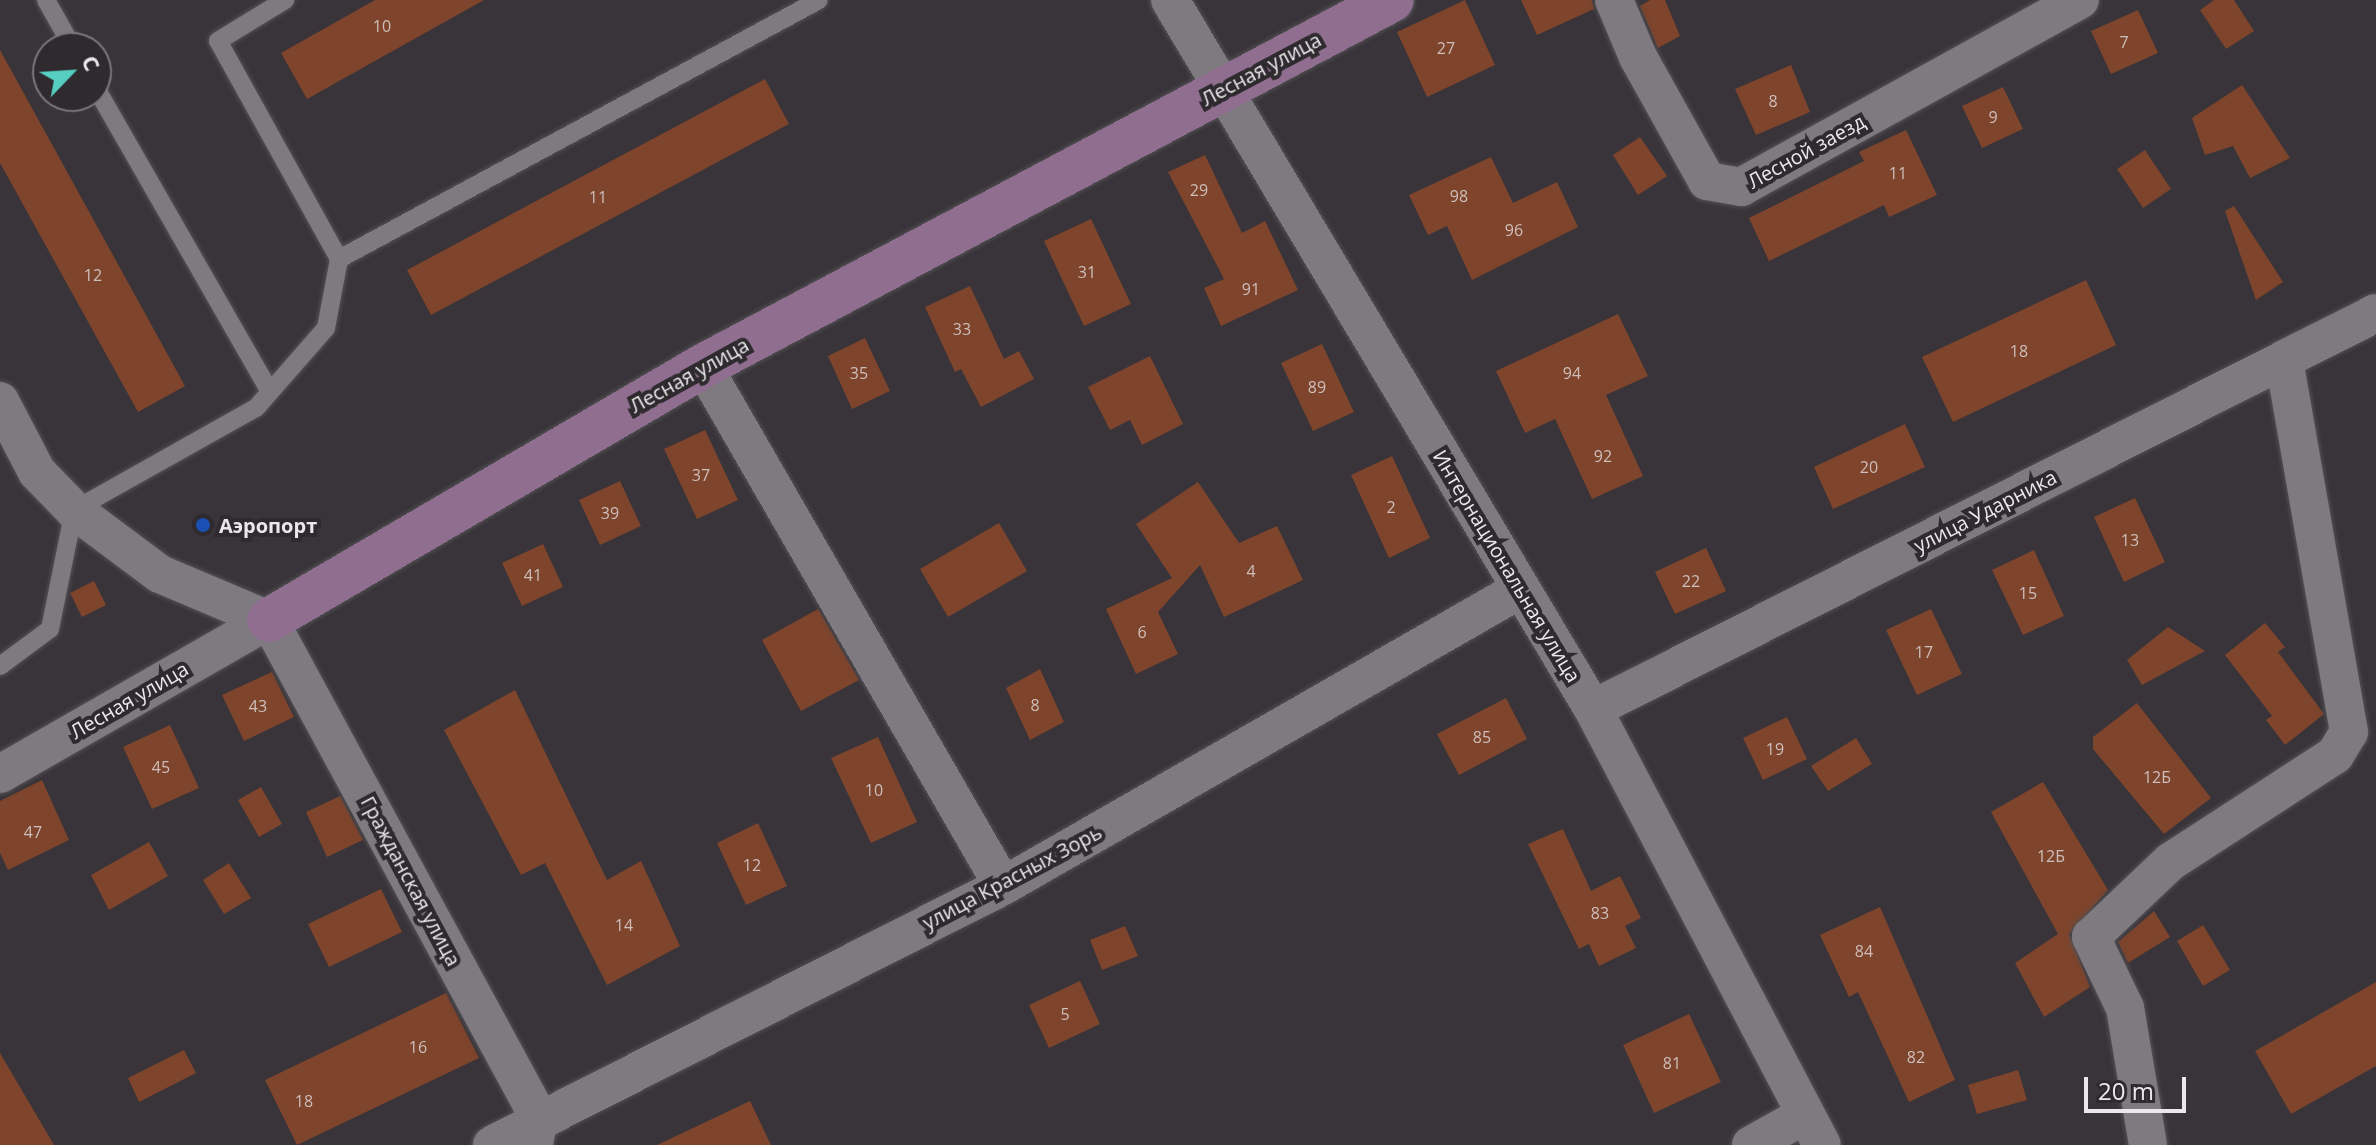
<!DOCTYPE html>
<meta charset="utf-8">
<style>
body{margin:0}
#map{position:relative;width:2376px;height:1145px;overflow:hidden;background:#383439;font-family:"Open Sans",sans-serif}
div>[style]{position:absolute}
.building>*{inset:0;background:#7e442c}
.roads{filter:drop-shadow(0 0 2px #545155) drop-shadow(0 0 2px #545155)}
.lane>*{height:18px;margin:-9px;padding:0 9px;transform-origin:9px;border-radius:9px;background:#7e7a7f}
.street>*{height:38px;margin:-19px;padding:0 19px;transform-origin:19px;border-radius:19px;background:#7e7a7f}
.secondary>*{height:44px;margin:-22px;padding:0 22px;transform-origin:22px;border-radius:22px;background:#8f6e90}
.dots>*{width:22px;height:22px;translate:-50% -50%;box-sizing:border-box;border:4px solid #2e2a2e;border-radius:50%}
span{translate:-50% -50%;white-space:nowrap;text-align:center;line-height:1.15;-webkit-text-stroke:8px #2e2a2e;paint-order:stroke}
.number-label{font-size:16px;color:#cfbfbb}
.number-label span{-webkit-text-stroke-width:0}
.street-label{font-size:20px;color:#eae8eb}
.poi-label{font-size:20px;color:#eae8eb;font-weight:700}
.left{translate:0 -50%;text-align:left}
.north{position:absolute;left:32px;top:32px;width:80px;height:80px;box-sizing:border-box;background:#2e2a2e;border:2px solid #79767a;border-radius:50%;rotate:65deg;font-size:22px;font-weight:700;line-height:32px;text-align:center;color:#eae8eb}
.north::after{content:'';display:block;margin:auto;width:28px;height:36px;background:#57cec2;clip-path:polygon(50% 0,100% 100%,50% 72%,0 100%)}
.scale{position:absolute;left:2084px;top:1077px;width:102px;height:36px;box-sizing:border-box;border:4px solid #eae8eb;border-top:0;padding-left:10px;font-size:24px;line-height:28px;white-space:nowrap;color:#eae8eb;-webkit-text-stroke:6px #2e2a2e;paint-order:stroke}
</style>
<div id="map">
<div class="building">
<i style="clip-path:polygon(375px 0,484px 0,307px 99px,281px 53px)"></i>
<i style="clip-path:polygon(1465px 0,1495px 65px,1427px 97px,1397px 32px)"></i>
<i style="clip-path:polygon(1521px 0,1592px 0,1594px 9px,1537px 35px)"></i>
<i style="clip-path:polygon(1650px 0,1665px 0,1680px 36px,1658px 48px,1640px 6px)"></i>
<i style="clip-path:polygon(2214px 0,2234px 0,2254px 31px,2226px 49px,2200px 10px)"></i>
<i style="clip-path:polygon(2138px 10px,2158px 53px,2111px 74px,2091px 31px)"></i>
<i style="clip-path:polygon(0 50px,185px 386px,138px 412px,0 163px)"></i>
<i style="clip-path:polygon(1791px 65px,1810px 112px,1756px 135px,1735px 89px)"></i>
<i style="clip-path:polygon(765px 79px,789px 124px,431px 315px,407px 270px)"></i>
<i style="clip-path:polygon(2242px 85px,2290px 158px,2250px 178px,2233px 146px,2205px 155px,2192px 118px)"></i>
<i style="clip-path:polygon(2003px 87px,2023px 129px,1982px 148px,1962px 106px)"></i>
<i style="clip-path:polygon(1906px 130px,1937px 195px,1889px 217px,1884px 205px,1769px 261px,1749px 218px,1864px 161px,1859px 152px)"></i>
<i style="clip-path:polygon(1640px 137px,1667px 176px,1638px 195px,1613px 155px)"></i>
<i style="clip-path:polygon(2145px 150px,2171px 189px,2143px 208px,2117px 169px)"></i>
<i style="clip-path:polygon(1205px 155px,1242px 233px,1265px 221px,1298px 290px,1221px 326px,1204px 288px,1224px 279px,1168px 172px)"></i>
<i style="clip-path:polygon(1491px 157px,1513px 203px,1557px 182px,1578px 227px,1472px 280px,1447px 226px,1428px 235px,1409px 195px)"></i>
<i style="clip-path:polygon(2234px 206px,2283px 282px,2256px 300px,2225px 211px)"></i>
<i style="clip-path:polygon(1091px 219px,1131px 304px,1084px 326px,1044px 241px)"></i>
<i style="clip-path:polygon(2086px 280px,2116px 345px,1953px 422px,1922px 357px)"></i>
<i style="clip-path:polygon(970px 286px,1004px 359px,1019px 351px,1034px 379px,981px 407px,961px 369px,955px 372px,925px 307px)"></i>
<i style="clip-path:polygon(1618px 314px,1648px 376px,1606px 395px,1643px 476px,1592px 499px,1555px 419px,1525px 433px,1496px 371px)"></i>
<i style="clip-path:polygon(865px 338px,890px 391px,852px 409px,828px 356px)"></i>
<i style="clip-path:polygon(1322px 344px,1354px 412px,1313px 431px,1281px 363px)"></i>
<i style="clip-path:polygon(1150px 356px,1183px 424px,1142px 445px,1130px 420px,1110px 430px,1088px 387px)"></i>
<i style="clip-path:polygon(1905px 424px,1925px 467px,1833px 509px,1814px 467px)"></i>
<i style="clip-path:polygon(705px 430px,738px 500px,697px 519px,664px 449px)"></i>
<i style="clip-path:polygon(1392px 456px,1430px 538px,1389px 558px,1351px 475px)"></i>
<i style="clip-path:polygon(620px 481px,641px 526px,600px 545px,579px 500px)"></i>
<i style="clip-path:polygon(1198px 482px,1239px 543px,1277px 526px,1303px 580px,1224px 617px,1200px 565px,1158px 612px,1178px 654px,1136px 674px,1106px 609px,1172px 578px,1136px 524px)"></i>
<i style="clip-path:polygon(2135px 498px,2165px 562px,2124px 582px,2094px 517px)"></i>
<i style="clip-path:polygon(999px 523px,1027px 571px,948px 617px,920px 569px)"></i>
<i style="clip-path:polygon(543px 544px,563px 587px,522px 606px,502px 563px)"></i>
<i style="clip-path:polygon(1706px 548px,1726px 591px,1675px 614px,1655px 572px)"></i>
<i style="clip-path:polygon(2034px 550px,2064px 616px,2023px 635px,1992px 570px)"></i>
<i style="clip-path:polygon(94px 581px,106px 605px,82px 617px,70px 593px)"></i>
<i style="clip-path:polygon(818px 609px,859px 680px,801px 711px,762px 640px)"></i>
<i style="clip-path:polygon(1931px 609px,1962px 674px,1917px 695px,1886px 630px)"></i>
<i style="clip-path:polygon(2265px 623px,2285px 647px,2278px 652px,2324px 714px,2285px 745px,2266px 720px,2272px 716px,2225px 655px)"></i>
<i style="clip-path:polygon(2168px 627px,2205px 651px,2142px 685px,2127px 660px)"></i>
<i style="clip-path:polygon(1040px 669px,1064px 722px,1030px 740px,1006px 688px)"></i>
<i style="clip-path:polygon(272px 672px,294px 717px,244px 741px,222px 695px)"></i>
<i style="clip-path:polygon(515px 690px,607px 880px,641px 861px,680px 946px,607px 985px,545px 863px,521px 875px,444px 730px)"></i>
<i style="clip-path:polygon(1506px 698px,1527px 739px,1459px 775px,1437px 734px)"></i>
<i style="clip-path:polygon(2137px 703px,2211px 798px,2164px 834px,2093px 749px,2093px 737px)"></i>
<i style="clip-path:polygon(1787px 717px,1807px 759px,1763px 780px,1743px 738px)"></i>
<i style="clip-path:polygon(170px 725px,199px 788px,152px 809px,123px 747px)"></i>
<i style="clip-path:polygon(878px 737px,917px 822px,871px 843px,831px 758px)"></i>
<i style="clip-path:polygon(1856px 738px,1872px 764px,1828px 791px,1811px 766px)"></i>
<i style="clip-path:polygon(42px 780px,69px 840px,8px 870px,0 853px,0 801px)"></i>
<i style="clip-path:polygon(2043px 782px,2108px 890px,2069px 934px,2090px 987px,2044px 1017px,2015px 963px,2058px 934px,1991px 812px)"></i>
<i style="clip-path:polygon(261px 787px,282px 824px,259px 837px,238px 800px)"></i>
<i style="clip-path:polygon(340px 796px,363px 840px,327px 857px,306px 812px)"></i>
<i style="clip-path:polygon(758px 823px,787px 886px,746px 905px,717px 843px)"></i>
<i style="clip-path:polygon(1563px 829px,1591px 891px,1620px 876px,1641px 918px,1625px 926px,1636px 948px,1599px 966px,1589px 944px,1579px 949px,1528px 844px)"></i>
<i style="clip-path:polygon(149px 842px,168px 876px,109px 910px,91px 875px)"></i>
<i style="clip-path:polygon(229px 863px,251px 898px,224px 914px,203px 880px)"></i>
<i style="clip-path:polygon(381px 889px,402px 932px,329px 967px,308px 924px)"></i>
<i style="clip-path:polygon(1880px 907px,1955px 1080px,1909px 1102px,1858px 992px,1849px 997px,1820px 935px)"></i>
<i style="clip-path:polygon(2154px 911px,2170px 937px,2128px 963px,2118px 942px)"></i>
<i style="clip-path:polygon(2203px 925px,2230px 970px,2203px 986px,2177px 941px)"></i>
<i style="clip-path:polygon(1125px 926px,1138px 956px,1102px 970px,1090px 940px)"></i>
<i style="clip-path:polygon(1080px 981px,1100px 1024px,1049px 1048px,1029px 1005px)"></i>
<i style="clip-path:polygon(2376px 982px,2376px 1066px,2291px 1114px,2255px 1051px)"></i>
<i style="clip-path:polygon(446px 993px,479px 1058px,297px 1145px,265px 1080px)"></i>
<i style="clip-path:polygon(1689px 1014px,1721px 1082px,1654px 1113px,1623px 1045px)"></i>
<i style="clip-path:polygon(184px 1050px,196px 1073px,139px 1102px,128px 1078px)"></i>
<i style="clip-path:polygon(0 1053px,54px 1145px,0 1145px)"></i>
<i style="clip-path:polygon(2018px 1070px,2027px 1100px,1977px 1114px,1968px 1085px)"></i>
<i style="clip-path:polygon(750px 1101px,771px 1145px,657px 1145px)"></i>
</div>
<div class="roads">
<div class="lane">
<i style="left:46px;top:0;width:55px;rotate:60.6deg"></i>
<i style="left:96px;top:88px;width:350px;rotate:60.2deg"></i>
<i style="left:339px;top:259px;width:545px;rotate:-28.35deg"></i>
<i style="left:0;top:666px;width:62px;rotate:-36.5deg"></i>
<i style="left:50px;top:629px;width:121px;rotate:-78.6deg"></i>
<i style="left:74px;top:510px;width:209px;rotate:-29.3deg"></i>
<i style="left:256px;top:408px;width:106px;rotate:-48.8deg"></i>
<i style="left:326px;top:328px;width:70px;rotate:-79.3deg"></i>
<i style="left:339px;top:259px;width:249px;rotate:-119deg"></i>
<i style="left:218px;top:41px;width:79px;rotate:-31.5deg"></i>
</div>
<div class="street">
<i style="left:1170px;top:0;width:826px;rotate:59.18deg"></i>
<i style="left:1593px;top:709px;width:492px;rotate:62.3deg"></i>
<i style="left:1614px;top:0;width:62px;rotate:67.2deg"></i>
<i style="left:1638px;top:57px;width:142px;rotate:60.9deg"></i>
<i style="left:1707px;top:181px;width:35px;rotate:10deg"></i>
<i style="left:1741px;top:187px;width:387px;rotate:-28.9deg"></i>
<i style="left:703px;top:366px;width:600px;rotate:60.02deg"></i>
<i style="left:0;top:401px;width:80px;rotate:62.5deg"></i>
<i style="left:37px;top:472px;width:53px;rotate:45.8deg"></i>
<i style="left:74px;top:510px;width:107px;rotate:36.7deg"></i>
<i style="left:160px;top:574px;width:118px;rotate:22.9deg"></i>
<i style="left:269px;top:620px;width:566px;rotate:61.53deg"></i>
<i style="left:539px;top:1118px;width:26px;rotate:101deg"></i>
<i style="left:1593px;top:709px;width:877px;rotate:-26.83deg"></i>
<i style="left:0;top:774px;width:310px;rotate:-29.8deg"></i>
<i style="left:492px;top:1145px;width:573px;rotate:-26.88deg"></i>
<i style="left:1003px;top:886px;width:597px;rotate:-29.83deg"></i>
<i style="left:1751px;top:1145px;width:62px;rotate:-29.1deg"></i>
<i style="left:2148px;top:1145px;width:139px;rotate:-99.5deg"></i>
<i style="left:2125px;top:1008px;width:79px;rotate:-115.6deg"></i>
<i style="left:2091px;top:937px;width:109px;rotate:-43.5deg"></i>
<i style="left:2170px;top:862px;width:197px;rotate:-33deg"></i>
<i style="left:2335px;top:755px;width:27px;rotate:-59deg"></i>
<i style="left:2349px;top:732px;width:377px;rotate:-99.9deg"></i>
</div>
<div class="secondary">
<i style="left:269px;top:620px;width:503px;rotate:-30.34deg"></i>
<i style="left:703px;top:366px;width:780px;rotate:-27.98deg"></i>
</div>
</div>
<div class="dots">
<i style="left:203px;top:525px;background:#1a4fb4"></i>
</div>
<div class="number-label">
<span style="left:382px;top:26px">10</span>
<span style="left:2124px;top:42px">7</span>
<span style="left:1446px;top:48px">27</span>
<span style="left:1773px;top:101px">8</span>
<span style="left:1993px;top:117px">9</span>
<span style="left:1898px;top:173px">11</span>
<span style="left:1199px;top:190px">29</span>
<span style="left:1459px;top:196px">98</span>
<span style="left:598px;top:197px">11</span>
<span style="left:1514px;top:230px">96</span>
<span style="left:1087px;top:272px">31</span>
<span style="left:93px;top:275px">12</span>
<span style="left:1251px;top:289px">91</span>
<span style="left:962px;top:329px">33</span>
<span style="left:2019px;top:351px">18</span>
<span style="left:859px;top:373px">35</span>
<span style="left:1572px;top:373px">94</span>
<span style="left:1317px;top:387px">89</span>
<span style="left:1603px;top:456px">92</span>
<span style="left:1869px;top:467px">20</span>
<span style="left:701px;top:475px">37</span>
<span style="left:1391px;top:507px">2</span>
<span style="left:610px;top:513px">39</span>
<span style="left:2130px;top:540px">13</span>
<span style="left:1251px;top:571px">4</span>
<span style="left:533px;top:575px">41</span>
<span style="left:1691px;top:581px">22</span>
<span style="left:2028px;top:593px">15</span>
<span style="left:1142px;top:632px">6</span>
<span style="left:1924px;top:652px">17</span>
<span style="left:1035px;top:705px">8</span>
<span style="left:258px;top:706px">43</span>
<span style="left:1482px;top:737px">85</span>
<span style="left:1775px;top:749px">19</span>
<span style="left:161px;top:767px">45</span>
<span style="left:2157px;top:777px">12Б</span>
<span style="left:874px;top:790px">10</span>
<span style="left:33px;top:832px">47</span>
<span style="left:2051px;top:856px">12Б</span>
<span style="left:752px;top:865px">12</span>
<span style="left:1600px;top:913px">83</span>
<span style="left:624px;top:925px">14</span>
<span style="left:1864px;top:951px">84</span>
<span style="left:1065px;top:1014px">5</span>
<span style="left:418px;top:1047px">16</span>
<span style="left:1916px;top:1057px">82</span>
<span style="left:1672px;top:1063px">81</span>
<span style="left:304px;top:1101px">18</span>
</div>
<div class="street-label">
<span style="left:1261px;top:69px;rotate:-28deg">Лесная улица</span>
<span style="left:1806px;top:151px;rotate:-29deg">Лесной заезд</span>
<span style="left:689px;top:375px;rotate:-29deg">Лесная улица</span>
<span style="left:1985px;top:511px;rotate:-27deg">улица Ударника</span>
<span style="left:1507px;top:566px;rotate:59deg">Интернациональная улица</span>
<span style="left:129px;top:700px;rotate:-30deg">Лесная улица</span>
<span style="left:1012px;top:877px;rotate:-28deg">улица Красных Зорь</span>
<span style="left:411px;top:881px;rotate:62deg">Гражданская улица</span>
</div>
<div class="poi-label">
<span class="left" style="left:219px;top:525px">Аэропорт</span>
</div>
<div class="north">С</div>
<div class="scale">20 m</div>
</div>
